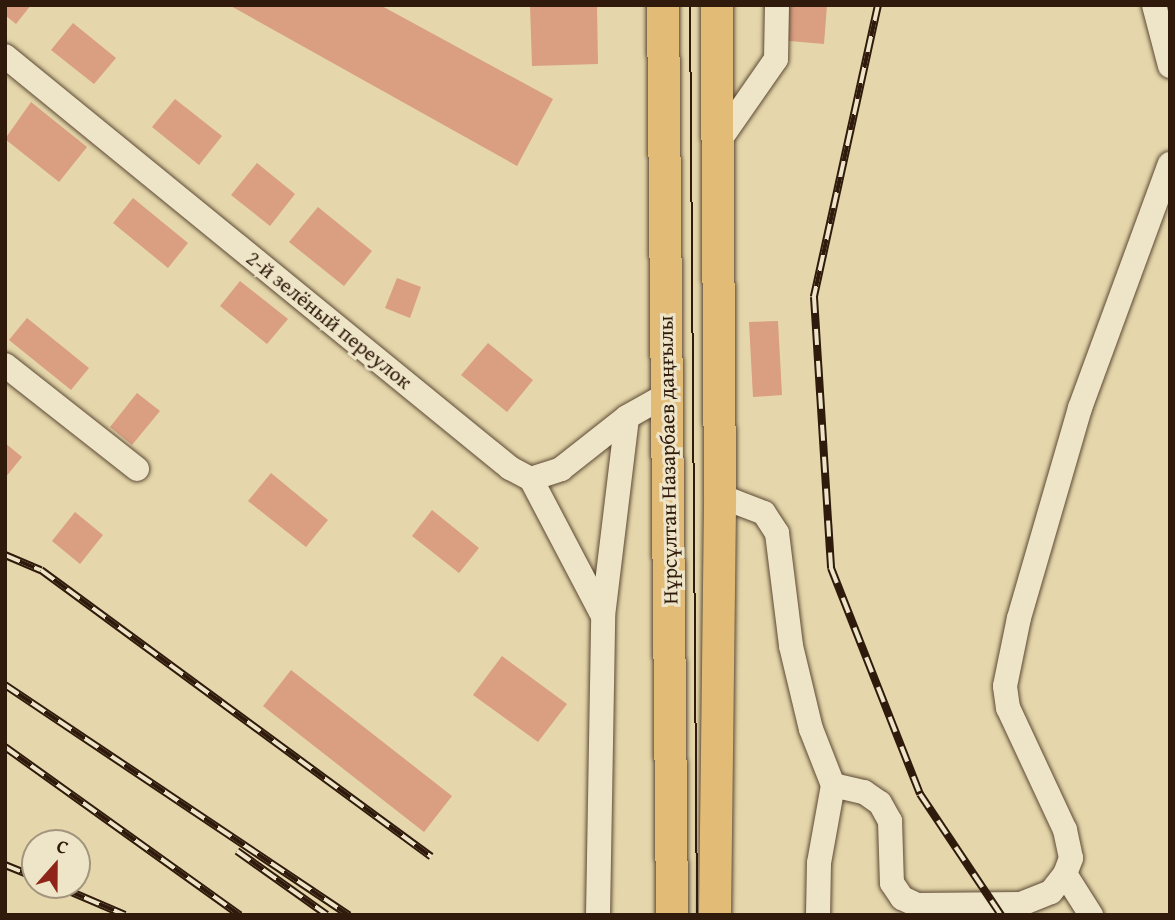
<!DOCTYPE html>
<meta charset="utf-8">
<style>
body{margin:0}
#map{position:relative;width:1175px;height:920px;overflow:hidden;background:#e5d7ab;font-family:"Gentium Book Plus",serif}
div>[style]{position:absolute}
.building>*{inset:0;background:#da9e81}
.roads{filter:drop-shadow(0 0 2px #5c4934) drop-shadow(0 0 2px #5c4934)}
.minor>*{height:24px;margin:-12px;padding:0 12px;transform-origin:12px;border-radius:12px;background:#eee5c8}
.major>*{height:32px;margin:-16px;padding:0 16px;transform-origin:16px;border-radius:16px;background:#e2bc76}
.tram>*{height:2px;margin:-1px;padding:0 1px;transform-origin:1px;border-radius:1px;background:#2f1a0c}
.rail>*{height:8px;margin-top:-4px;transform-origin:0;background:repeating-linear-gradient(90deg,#eee5c8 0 16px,#2f1a0c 0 32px);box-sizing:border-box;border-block:2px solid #2f1a0c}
span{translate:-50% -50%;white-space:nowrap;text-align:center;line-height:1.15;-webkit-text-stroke:6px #eee5c8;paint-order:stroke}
.street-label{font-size:21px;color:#2f1a0c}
.frame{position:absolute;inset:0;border:7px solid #2f1a0c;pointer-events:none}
.north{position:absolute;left:21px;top:829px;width:70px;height:70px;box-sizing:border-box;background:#eee5c8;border:2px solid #a2947d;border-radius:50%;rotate:21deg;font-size:19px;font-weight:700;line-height:28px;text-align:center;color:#2f1a0c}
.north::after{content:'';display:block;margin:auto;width:24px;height:32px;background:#8f2418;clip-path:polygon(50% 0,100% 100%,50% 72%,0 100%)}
</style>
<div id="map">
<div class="building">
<i style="clip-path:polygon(5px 5px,31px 5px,16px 24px,5px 15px)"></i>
<i style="clip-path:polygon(229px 5px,380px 5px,553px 99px,517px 166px)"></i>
<i style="clip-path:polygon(530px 5px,597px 5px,598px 64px,532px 66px)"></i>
<i style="clip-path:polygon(781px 5px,827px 5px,824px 44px,778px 40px)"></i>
<i style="clip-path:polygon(73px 23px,116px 58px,94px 84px,51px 50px)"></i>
<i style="clip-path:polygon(175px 99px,222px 136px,199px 165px,152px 127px)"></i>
<i style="clip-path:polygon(31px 102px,87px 147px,59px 182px,5px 139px)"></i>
<i style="clip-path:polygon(257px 163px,295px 194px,270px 226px,231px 195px)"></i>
<i style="clip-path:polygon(133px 198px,188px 243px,168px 268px,113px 223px)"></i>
<i style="clip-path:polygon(318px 207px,372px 251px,344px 286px,289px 242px)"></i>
<i style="clip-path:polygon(397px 278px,421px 287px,410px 318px,385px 308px)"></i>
<i style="clip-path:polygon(240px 281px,288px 319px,267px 344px,220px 306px)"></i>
<i style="clip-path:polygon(27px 318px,89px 368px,71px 390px,9px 340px)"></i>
<i style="clip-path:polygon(778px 321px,782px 395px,753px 397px,749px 322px)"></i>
<i style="clip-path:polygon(488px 343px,533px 380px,507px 412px,461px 375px)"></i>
<i style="clip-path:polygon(137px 393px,160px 411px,132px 445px,110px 427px)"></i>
<i style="clip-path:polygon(5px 443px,22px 457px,5px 478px)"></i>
<i style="clip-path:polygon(271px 473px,328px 520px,306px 547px,248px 501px)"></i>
<i style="clip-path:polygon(432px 510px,479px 548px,459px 573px,412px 536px)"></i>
<i style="clip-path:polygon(75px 512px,103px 535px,80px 564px,52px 541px)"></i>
<i style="clip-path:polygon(502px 656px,567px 704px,538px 742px,473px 695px)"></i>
<i style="clip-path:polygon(291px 670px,452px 796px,424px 832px,263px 706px)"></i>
</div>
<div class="roads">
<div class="minor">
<i style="left:1154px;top:5px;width:63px;rotate:75.3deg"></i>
<i style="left:5px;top:56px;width:652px;rotate:39.21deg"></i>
<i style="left:510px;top:468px;width:24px;rotate:28deg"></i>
<i style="left:531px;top:479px;width:32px;rotate:-18deg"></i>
<i style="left:561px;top:469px;width:84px;rotate:-38.2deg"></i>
<i style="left:627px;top:417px;width:45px;rotate:-29.4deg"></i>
<i style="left:717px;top:144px;width:103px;rotate:-55.2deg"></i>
<i style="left:776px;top:59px;width:54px;rotate:-88.9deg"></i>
<i style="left:5px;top:365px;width:168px;rotate:38.2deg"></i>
<i style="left:531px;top:479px;width:155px;rotate:62.3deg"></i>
<i style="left:720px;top:496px;width:47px;rotate:21.1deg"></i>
<i style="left:764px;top:513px;width:24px;rotate:57deg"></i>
<i style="left:777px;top:533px;width:114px;rotate:82.9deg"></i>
<i style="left:791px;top:646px;width:85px;rotate:76.5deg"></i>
<i style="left:811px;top:729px;width:60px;rotate:68.6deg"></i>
<i style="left:833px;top:785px;width:79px;rotate:100.2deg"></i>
<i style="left:819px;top:863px;width:52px;rotate:91.1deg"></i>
<i style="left:833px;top:785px;width:32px;rotate:13deg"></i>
<i style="left:864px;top:792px;width:19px;rotate:35deg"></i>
<i style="left:880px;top:803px;width:21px;rotate:61deg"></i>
<i style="left:890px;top:821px;width:62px;rotate:88.2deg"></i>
<i style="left:892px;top:883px;width:18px;rotate:56deg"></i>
<i style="left:902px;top:898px;width:17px;rotate:25deg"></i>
<i style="left:917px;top:905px;width:104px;rotate:-0.6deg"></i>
<i style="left:1021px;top:904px;width:32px;rotate:-22deg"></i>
<i style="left:1051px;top:892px;width:23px;rotate:-52deg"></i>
<i style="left:1065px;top:874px;width:17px;rotate:-69deg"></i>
<i style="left:1071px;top:858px;width:29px;rotate:-102deg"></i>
<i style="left:1065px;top:830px;width:135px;rotate:-115deg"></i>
<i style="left:1008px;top:708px;width:22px;rotate:-98deg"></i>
<i style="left:1005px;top:686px;width:69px;rotate:-78.4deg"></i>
<i style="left:1019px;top:618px;width:219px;rotate:-73.8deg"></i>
<i style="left:1080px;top:408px;width:260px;rotate:-69.8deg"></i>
<i style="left:1065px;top:874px;width:49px;rotate:57.6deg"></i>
<i style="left:598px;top:915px;width:299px;rotate:-89deg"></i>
<i style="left:603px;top:616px;width:200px;rotate:-83.1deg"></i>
</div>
<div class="major">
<i style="left:663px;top:5px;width:910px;rotate:89.43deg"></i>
<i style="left:715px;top:915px;width:419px;rotate:-89.3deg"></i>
<i style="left:720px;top:496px;width:491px;rotate:-90.4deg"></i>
</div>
</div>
<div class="tram">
<i style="left:690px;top:5px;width:910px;rotate:89.56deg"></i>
</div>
<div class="rail">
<i style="left:878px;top:5px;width:299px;rotate:102.4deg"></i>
<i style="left:814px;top:297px;width:272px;rotate:86.4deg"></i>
<i style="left:831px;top:568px;width:243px;rotate:68.5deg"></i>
<i style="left:920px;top:794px;width:146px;rotate:56.2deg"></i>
<i style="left:5px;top:555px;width:39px;rotate:23deg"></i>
<i style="left:41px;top:570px;width:484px;rotate:36.3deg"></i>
<i style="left:5px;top:685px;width:414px;rotate:33.8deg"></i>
<i style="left:5px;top:747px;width:289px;rotate:35.6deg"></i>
<i style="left:237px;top:851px;width:110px;rotate:35.4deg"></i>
<i style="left:5px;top:865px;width:32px;rotate:22deg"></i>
<i style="left:55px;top:885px;width:76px;rotate:23.2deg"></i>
</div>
<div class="street-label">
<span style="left:329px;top:320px;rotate:39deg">2-й зелёный переулок</span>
<span style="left:668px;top:460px;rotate:-91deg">Нұрсұлтан Назарбаев даңғылы</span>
</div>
<div class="frame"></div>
<div class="north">С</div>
</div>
